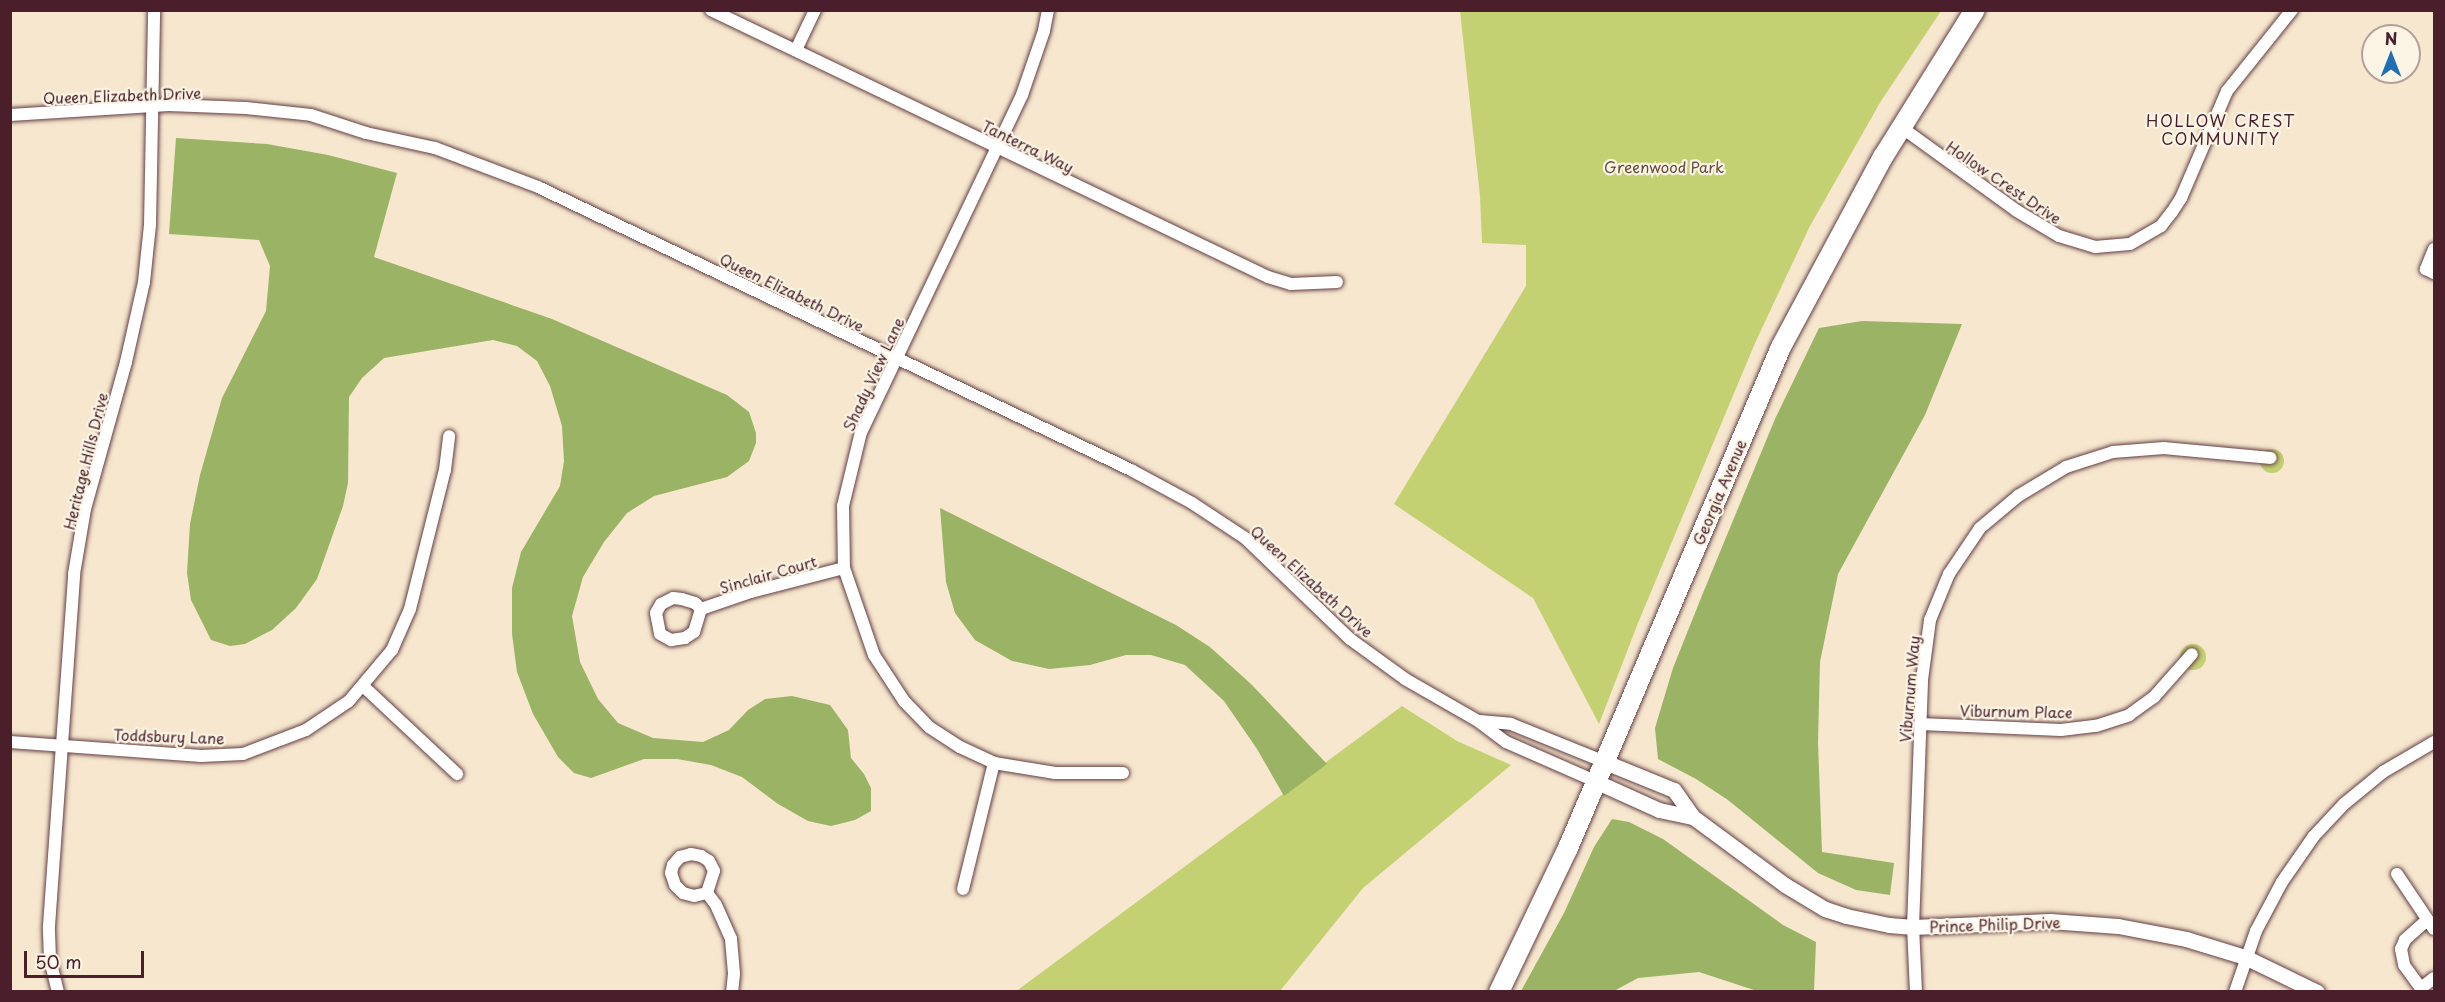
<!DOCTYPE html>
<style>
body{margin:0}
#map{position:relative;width:2445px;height:1002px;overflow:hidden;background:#f6e7ce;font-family:"Playpen Sans",sans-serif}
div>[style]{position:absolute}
.green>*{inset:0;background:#c4d172}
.round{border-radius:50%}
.forest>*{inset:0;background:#9bb364}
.roads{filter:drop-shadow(0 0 2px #643d43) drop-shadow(0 0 2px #643d43)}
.minor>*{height:12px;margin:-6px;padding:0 6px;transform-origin:6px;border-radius:6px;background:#fff}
.tertiary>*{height:15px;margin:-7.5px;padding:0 7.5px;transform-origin:7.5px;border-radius:7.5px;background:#fff}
.primary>*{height:20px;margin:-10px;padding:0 10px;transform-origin:10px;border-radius:10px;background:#fff}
span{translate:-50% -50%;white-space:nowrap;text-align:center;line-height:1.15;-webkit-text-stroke:4.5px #fcf5e5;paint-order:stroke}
.street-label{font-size:15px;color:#4a1f2b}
.park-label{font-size:15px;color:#684c3d}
.neighbourhood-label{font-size:16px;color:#4a1f2b;letter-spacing:1.5px}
.frame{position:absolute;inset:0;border:12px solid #4a1f2b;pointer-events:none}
.north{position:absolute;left:2361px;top:24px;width:60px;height:60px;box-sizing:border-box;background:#fcf5e5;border:2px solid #b59f9b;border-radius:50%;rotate:0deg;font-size:16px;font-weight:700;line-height:24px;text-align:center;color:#4a1f2b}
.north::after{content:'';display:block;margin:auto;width:21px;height:27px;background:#1f6fb2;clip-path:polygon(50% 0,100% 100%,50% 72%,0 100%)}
.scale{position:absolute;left:24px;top:951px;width:120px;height:27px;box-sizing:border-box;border:3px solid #4a1f2b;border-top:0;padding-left:8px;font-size:18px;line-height:21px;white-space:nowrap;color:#4a1f2b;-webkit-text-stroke:4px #fcf5e5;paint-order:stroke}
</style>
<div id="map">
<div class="green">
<i style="clip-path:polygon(1460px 11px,1941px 11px,1881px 101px,1810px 226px,1755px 343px,1638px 623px,1599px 724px,1533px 598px,1394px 504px,1526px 286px,1526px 245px,1482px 243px,1480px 196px)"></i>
<i class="round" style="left:2260px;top:449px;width:24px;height:24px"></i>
<i class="round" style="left:2180px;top:644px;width:26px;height:26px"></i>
<i style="clip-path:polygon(1402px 706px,1457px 741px,1511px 765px,1363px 888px,1280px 991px,1015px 992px)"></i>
</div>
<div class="forest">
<i style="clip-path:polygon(176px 138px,267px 144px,328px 155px,397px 173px,374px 257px,552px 319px,727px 395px,749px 412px,756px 433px,756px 443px,749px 461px,727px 477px,654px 496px,627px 513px,604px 542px,583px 577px,572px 616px,580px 662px,598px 699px,618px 723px,653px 738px,703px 742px,729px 730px,748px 710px,765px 699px,792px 696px,830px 705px,848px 730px,851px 758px,864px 774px,871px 788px,871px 811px,855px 820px,831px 826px,808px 821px,778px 804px,742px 777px,711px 765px,677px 759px,644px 759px,591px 778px,574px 773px,558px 757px,533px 714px,517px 672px,512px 634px,512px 588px,521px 552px,560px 486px,564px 461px,562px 426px,550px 386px,537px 361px,517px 346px,493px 340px,384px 358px,362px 378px,349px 397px,348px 483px,343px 506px,317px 579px,296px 608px,272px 630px,245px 644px,230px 646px,211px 640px,191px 600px,187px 573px,190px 524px,200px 475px,222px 398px,266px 311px,270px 266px,259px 240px,169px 234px)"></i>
<i style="clip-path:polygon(1862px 321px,1962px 324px,1925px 415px,1838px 574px,1820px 662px,1818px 742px,1822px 852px,1894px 863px,1890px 895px,1856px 890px,1818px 873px,1728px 800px,1696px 779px,1658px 759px,1655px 728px,1673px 668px,1703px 593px,1775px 419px,1819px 328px)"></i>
<i style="clip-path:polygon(940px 508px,1176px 625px,1210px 647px,1251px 684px,1327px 764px,1284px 796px,1257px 749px,1224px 701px,1185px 665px,1151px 655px,1126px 655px,1090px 665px,1049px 669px,1012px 661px,975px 640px,955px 613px,946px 582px)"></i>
<i style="clip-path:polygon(1612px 819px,1629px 822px,1663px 839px,1783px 925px,1816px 942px,1814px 991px,1757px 991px,1699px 972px,1638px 978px,1614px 991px,1521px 991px,1564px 913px,1594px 847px)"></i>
</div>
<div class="roads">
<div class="minor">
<i style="left:711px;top:10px;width:618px;rotate:25.61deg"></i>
<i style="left:1268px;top:277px;width:24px;rotate:17deg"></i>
<i style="left:1291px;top:284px;width:46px;rotate:-2.5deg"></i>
<i style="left:1048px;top:10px;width:21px;rotate:101deg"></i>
<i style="left:1044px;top:31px;width:68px;rotate:109deg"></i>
<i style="left:1022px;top:95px;width:373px;rotate:115.5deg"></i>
<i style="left:861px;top:432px;width:76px;rotate:103.7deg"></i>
<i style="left:843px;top:506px;width:62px;rotate:89.1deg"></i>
<i style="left:844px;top:568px;width:92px;rotate:71deg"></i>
<i style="left:874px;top:655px;width:55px;rotate:56.9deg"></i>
<i style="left:904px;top:701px;width:36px;rotate:46deg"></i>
<i style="left:929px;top:727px;width:37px;rotate:33deg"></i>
<i style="left:960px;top:747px;width:38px;rotate:25deg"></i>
<i style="left:994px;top:763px;width:62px;rotate:9.3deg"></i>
<i style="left:1055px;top:773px;width:68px"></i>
<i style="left:796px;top:50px;width:44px;rotate:-64.6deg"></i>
<i style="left:10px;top:115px;width:159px;rotate:-3.6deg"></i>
<i style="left:169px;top:105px;width:77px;rotate:2.2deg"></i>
<i style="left:246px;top:108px;width:65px;rotate:6.1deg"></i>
<i style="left:311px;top:115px;width:58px;rotate:18.1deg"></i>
<i style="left:366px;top:133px;width:71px;rotate:12.3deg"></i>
<i style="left:435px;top:148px;width:110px;rotate:20.7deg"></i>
<i style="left:538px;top:187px;width:657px;rotate:25.51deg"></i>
<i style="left:1131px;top:470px;width:69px;rotate:28.4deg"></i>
<i style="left:1192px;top:503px;width:64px;rotate:33.4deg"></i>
<i style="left:1245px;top:538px;width:146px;rotate:43.9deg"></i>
<i style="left:1350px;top:639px;width:68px;rotate:36deg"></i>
<i style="left:1405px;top:679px;width:84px;rotate:29.9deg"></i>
<i style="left:1478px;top:721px;width:35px;rotate:37deg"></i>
<i style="left:1506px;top:742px;width:99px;rotate:23.7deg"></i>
<i style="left:1901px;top:127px;width:143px;rotate:35.9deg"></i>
<i style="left:2017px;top:211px;width:49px;rotate:30.8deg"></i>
<i style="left:2059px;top:236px;width:38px;rotate:17deg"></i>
<i style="left:2095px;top:247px;width:35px;rotate:-5deg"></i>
<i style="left:2130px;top:244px;width:36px;rotate:-30deg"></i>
<i style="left:2161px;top:226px;width:18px;rotate:-52deg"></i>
<i style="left:2172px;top:212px;width:17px;rotate:-57deg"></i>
<i style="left:2181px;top:198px;width:116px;rotate:-66.7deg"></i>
<i style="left:2227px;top:91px;width:104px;rotate:-51.3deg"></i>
<i style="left:2434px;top:249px;width:22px;rotate:112deg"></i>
<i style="left:2426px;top:269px;width:9px;rotate:27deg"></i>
<i style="left:701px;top:609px;width:8px;rotate:-135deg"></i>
<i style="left:695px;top:603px;width:14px;rotate:-163deg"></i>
<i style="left:682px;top:599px;width:9px;rotate:-174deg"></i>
<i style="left:673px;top:598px;width:13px;rotate:153deg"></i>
<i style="left:661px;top:604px;width:10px;rotate:119deg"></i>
<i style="left:656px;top:613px;width:21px;rotate:79deg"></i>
<i style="left:660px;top:634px;width:13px;rotate:29deg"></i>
<i style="left:671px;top:640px;width:14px;rotate:-8deg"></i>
<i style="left:685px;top:638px;width:11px;rotate:-34deg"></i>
<i style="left:694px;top:632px;width:24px;rotate:-73deg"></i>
<i style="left:701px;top:609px;width:53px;rotate:-18.8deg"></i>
<i style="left:751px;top:592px;width:96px;rotate:-14.5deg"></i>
<i style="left:363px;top:686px;width:129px;rotate:43.1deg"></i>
<i style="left:1479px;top:721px;width:32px;rotate:5deg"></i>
<i style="left:1511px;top:724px;width:101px;rotate:22deg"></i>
<i style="left:1920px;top:724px;width:141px;rotate:2.4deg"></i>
<i style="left:2061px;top:730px;width:35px;rotate:-7deg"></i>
<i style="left:2096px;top:726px;width:35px;rotate:-18deg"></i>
<i style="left:2129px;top:715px;width:31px;rotate:-36deg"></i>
<i style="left:2154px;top:697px;width:57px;rotate:-48.5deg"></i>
<i style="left:10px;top:742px;width:192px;rotate:4.2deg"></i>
<i style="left:201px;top:756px;width:42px;rotate:-2.7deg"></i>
<i style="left:243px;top:754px;width:67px;rotate:-20.9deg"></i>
<i style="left:306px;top:730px;width:52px;rotate:-34deg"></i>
<i style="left:349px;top:701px;width:67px;rotate:-49.9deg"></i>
<i style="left:392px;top:650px;width:45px;rotate:-66.3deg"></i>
<i style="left:410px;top:609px;width:143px;rotate:-75.9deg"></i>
<i style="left:445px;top:470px;width:34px;rotate:-83deg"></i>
<i style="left:691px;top:854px;width:10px;rotate:11deg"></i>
<i style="left:701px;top:856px;width:9px;rotate:32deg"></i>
<i style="left:709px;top:861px;width:11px;rotate:63deg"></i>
<i style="left:714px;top:871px;width:23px;rotate:108deg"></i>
<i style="left:707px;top:893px;width:13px;rotate:167deg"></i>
<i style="left:694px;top:896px;width:11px;rotate:-165deg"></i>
<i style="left:683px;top:893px;width:11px;rotate:-135deg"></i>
<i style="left:675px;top:885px;width:13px;rotate:-108deg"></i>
<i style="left:671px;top:873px;width:8px;rotate:-76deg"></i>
<i style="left:673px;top:865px;width:11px;rotate:-49deg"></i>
<i style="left:680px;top:857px;width:11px;rotate:-15deg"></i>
<i style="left:2397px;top:874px;width:66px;rotate:56.1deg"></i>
<i style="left:963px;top:889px;width:130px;rotate:-76.2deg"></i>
<i style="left:707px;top:893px;width:15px;rotate:53deg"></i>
<i style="left:716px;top:905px;width:37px;rotate:66deg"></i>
<i style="left:731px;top:939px;width:35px;rotate:85deg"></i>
<i style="left:734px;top:974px;width:18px;rotate:96deg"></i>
<i style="left:2427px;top:920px;width:30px;rotate:138deg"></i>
<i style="left:2405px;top:940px;width:10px;rotate:114deg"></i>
<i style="left:2401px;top:949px;width:16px;rotate:79deg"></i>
<i style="left:2404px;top:965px;width:29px;rotate:54deg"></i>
<i style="left:2421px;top:988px;width:16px;rotate:-38deg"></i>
<i style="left:58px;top:992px;width:33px;rotate:-104deg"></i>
<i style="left:50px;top:960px;width:34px;rotate:-92deg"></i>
<i style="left:49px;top:926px;width:353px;rotate:-85.9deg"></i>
<i style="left:74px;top:574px;width:66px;rotate:-80.4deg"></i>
<i style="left:85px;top:509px;width:153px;rotate:-74.4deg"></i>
<i style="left:126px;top:362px;width:82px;rotate:-77.3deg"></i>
<i style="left:144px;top:282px;width:57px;rotate:-84deg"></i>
<i style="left:150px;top:225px;width:215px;rotate:-88.9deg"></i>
<i style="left:1916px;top:992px;width:65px;rotate:-92.6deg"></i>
<i style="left:1913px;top:927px;width:247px;rotate:-87.9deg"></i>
<i style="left:1922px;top:680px;width:61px;rotate:-82.4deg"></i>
<i style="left:1930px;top:620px;width:50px;rotate:-67.6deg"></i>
<i style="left:1949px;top:574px;width:55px;rotate:-56deg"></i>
<i style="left:1980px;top:528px;width:50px;rotate:-40.1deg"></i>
<i style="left:2018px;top:496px;width:56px;rotate:-31.1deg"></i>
<i style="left:2066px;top:467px;width:49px;rotate:-17.7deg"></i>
<i style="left:2113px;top:452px;width:51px;rotate:-4.5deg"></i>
<i style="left:2164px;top:448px;width:107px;rotate:5.3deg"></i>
<i style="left:2235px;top:992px;width:65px;rotate:-71deg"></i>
<i style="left:2256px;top:931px;width:55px;rotate:-62deg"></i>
<i style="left:2282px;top:882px;width:56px;rotate:-55.2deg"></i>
<i style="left:2314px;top:836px;width:44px;rotate:-46.8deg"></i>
<i style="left:2344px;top:804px;width:50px;rotate:-39.4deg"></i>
<i style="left:2383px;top:772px;width:59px;rotate:-30.5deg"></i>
</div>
<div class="tertiary">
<i style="left:1605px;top:762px;width:74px;rotate:22.1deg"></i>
<i style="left:1674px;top:790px;width:33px;rotate:55deg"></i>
<i style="left:1693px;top:817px;width:114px;rotate:36.5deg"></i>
<i style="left:1785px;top:885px;width:47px;rotate:31deg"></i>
<i style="left:1825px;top:909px;width:22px;rotate:18deg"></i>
<i style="left:1846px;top:916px;width:44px;rotate:11.8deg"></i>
<i style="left:1889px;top:925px;width:24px;rotate:5deg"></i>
<i style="left:1913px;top:927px;width:137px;rotate:-2.5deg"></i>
<i style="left:2050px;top:921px;width:68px;rotate:4.2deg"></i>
<i style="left:2118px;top:926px;width:69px;rotate:10.8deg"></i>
<i style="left:2186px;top:939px;width:62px;rotate:17deg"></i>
<i style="left:2245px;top:957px;width:80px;rotate:25.9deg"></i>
<i style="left:1597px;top:782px;width:68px;rotate:24.3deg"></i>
<i style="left:1659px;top:810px;width:35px;rotate:12deg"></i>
</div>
<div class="primary">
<i style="left:1499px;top:992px;width:160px;rotate:-64.4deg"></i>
<i style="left:1568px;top:848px;width:544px;rotate:-66.97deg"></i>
<i style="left:1781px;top:347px;width:216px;rotate:-61.8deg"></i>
<i style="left:1883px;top:157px;width:173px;rotate:-58deg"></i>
</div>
</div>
<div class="street-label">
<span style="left:122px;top:95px;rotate:-2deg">Queen Elizabeth Drive</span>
<span style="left:1028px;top:146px;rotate:26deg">Tanterra Way</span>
<span style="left:2004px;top:182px;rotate:34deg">Hollow Crest Drive</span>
<span style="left:792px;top:292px;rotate:26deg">Queen Elizabeth Drive</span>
<span style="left:873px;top:374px;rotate:-65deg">Shady View Lane</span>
<span style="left:85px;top:461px;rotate:-76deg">Heritage Hills Drive</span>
<span style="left:1719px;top:492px;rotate:-67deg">Georgia Avenue</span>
<span style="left:768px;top:574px;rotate:-16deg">Sinclair Court</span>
<span style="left:1312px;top:581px;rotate:42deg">Queen Elizabeth Drive</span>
<span style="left:1909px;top:689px;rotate:-85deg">Viburnum Way</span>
<span style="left:2016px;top:711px;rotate:1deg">Viburnum Place</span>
<span style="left:169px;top:736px;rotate:2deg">Toddsbury Lane</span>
<span style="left:1995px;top:924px;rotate:-2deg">Prince Philip Drive</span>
</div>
<div class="park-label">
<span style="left:1664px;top:167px">Greenwood Park</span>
</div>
<div class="neighbourhood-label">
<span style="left:2221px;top:129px">HOLLOW CREST<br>COMMUNITY</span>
</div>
<div class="frame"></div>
<div class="north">N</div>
<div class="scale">50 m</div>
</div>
